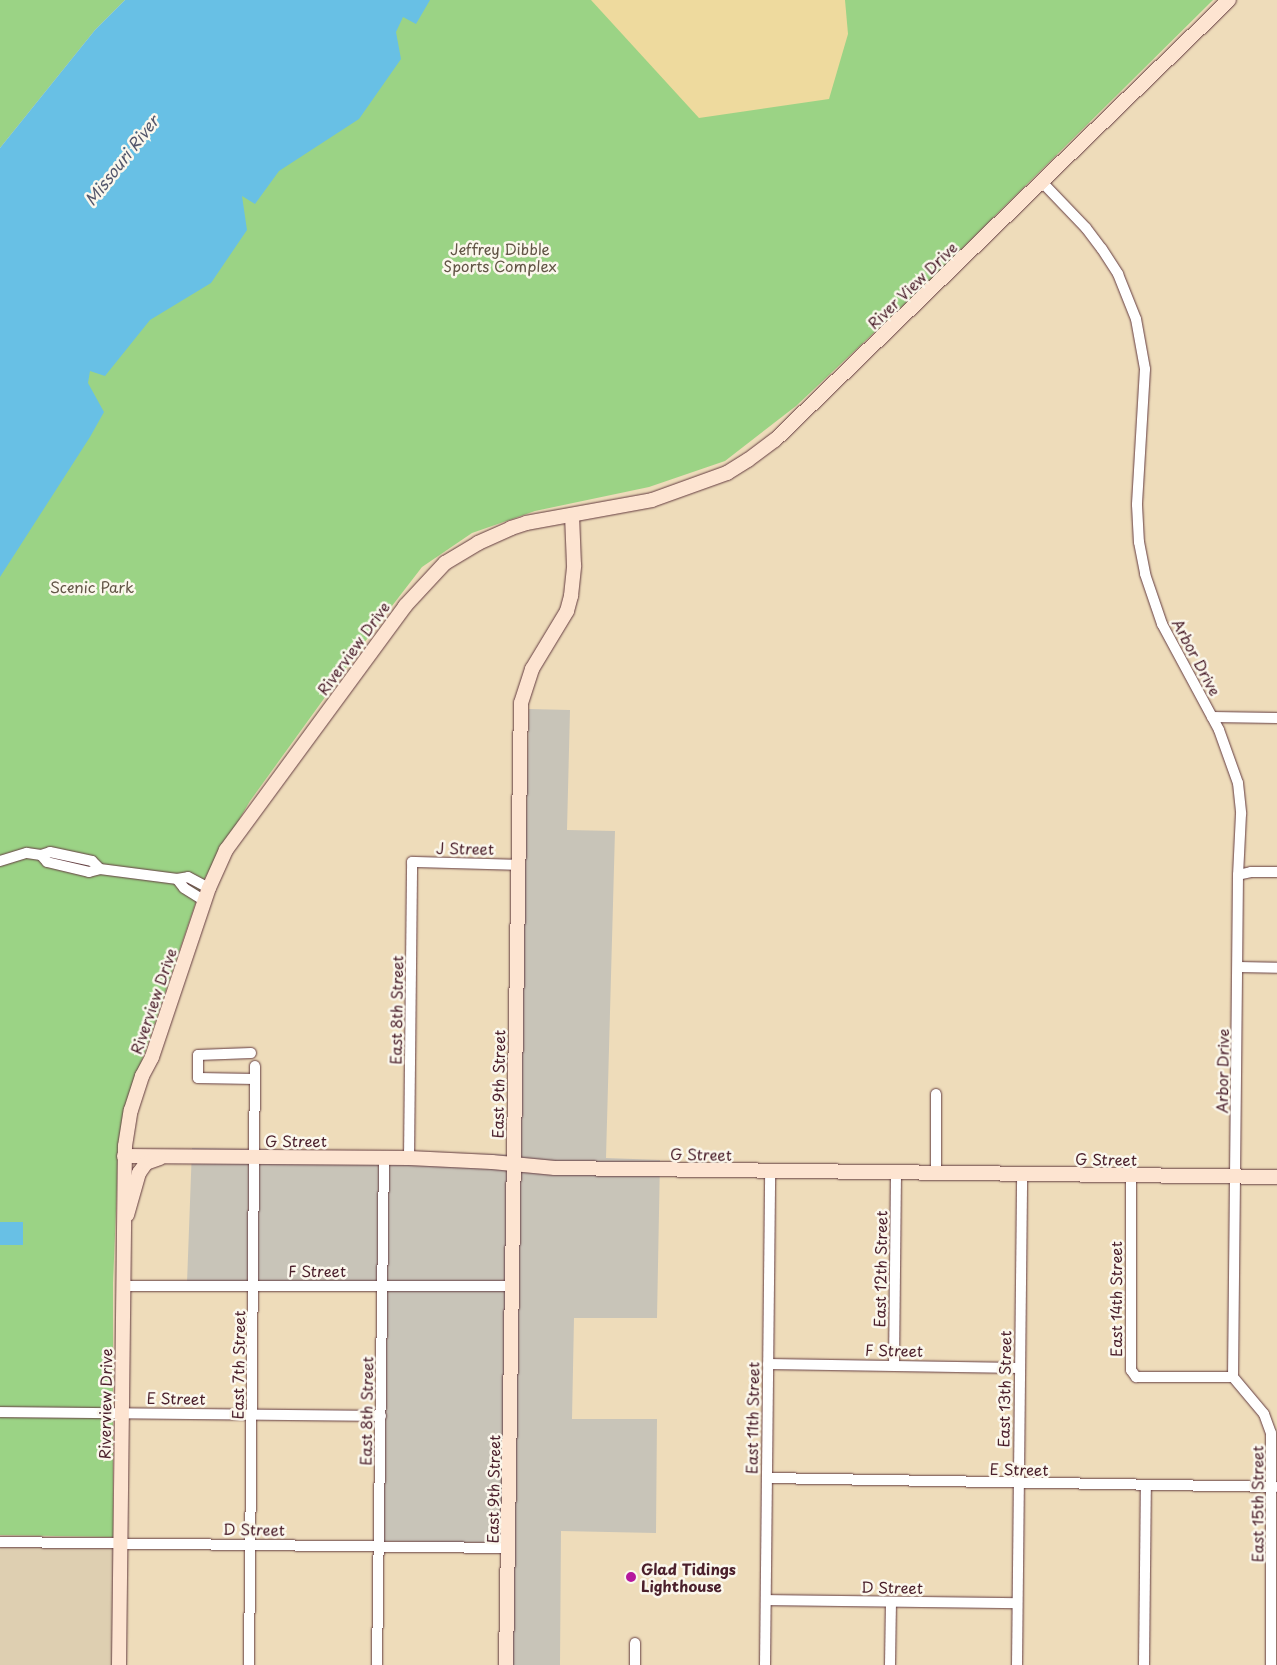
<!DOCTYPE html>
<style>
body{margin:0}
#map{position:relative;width:1277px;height:1665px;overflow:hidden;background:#eedcba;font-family:"Playpen Sans",sans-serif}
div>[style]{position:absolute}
.built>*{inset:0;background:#decfb1}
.industrial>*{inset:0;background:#c8c4b8}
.green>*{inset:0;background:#9bd385}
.sand>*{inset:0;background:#eeda9e}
.water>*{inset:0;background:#68c0e5}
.roads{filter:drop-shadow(0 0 1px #633b40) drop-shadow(0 0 1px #633b40)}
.street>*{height:10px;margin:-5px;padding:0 5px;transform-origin:5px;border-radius:5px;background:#fff}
.secondary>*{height:14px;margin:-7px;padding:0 7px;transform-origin:7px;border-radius:7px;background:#fde4d1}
.dots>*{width:14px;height:14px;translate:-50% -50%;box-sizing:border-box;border:2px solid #fbf7ec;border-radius:50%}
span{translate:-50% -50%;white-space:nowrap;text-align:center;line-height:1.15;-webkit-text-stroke:5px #fbf7ec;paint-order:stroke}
.park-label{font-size:15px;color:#625546}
.street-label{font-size:15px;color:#4a1f2b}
.poi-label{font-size:15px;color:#4a1f2b;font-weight:700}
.left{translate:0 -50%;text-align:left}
.water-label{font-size:16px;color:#54576c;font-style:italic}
</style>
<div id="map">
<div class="built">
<i style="clip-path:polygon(0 1535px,113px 1537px,113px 1665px,0 1665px)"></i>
</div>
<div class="industrial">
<i style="clip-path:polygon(529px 709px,570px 710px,567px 830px,615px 831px,606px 1158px,660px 1160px,657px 1318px,574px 1318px,572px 1419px,657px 1419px,656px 1533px,561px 1531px,560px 1665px,512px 1665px,514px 1543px,376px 1541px,380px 1283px,187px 1283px,192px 1148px,518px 1155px)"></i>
</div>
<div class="green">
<i style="clip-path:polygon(0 0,125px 0,95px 30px,0 148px)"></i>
<i style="clip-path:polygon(396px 0,1213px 0,930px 280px,796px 406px,725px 461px,649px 487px,535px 511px,472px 533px,422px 567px,375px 628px,250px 801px,203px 881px,133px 1087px,118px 1162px,113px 1283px,113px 1537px,0 1535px,0 493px,68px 392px)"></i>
</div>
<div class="sand">
<i style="clip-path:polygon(591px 0,845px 0,848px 34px,829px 99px,699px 118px)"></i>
</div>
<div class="water">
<i style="clip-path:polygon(125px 0,430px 0,416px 24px,403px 17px,396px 32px,401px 59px,359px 119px,279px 171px,255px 204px,242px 196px,247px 230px,211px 283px,150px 320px,105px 376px,90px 371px,88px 383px,104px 412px,90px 437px,0 577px,0 148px,95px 30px)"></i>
<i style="clip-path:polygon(0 1222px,23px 1222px,23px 1245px,0 1245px)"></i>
</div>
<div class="roads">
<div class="street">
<i style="left:1041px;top:181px;width:65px;rotate:46.2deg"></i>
<i style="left:1086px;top:228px;width:26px;rotate:53deg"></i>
<i style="left:1102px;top:249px;width:30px;rotate:57deg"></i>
<i style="left:1118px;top:274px;width:48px;rotate:68.2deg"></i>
<i style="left:1136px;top:319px;width:51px;rotate:79.8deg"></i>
<i style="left:1145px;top:369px;width:136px;rotate:93.4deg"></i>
<i style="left:1137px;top:505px;width:37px;rotate:87deg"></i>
<i style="left:1139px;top:542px;width:33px;rotate:79deg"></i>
<i style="left:1145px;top:574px;width:53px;rotate:71.2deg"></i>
<i style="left:1162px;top:624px;width:120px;rotate:61.7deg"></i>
<i style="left:1219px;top:730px;width:56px;rotate:70.3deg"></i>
<i style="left:1238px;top:783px;width:31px;rotate:84deg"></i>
<i style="left:1241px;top:814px;width:61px;rotate:92.8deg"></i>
<i style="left:1238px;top:875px;width:502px;rotate:90.57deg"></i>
<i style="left:1233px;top:1377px;width:48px;rotate:50deg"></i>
<i style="left:1264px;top:1414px;width:20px;rotate:70deg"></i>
<i style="left:1271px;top:1433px;width:232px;rotate:90deg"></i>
<i style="left:1212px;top:717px;width:65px;rotate:0.9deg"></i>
<i style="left:41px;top:855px;width:9px;rotate:49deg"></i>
<i style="left:47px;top:862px;width:43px;rotate:13.4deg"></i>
<i style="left:89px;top:872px;width:11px;rotate:-15deg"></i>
<i style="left:100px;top:869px;width:78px;rotate:7.4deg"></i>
<i style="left:177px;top:879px;width:11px;rotate:-10deg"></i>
<i style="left:188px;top:877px;width:24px;rotate:28deg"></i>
<i style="left:0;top:861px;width:28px;rotate:-17deg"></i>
<i style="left:27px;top:853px;width:14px;rotate:8deg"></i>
<i style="left:41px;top:855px;width:9px;rotate:-18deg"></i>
<i style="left:50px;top:852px;width:43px;rotate:12.1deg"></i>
<i style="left:92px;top:861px;width:11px;rotate:45deg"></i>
<i style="left:1238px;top:875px;width:13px;rotate:-13deg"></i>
<i style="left:1251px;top:872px;width:26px"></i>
<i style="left:177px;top:879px;width:11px;rotate:52deg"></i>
<i style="left:184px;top:888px;width:25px;rotate:32deg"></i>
<i style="left:1238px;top:967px;width:39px;rotate:1deg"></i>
<i style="left:251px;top:1053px;width:53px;rotate:177.8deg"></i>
<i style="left:198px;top:1055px;width:23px;rotate:90deg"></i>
<i style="left:198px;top:1078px;width:57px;rotate:1deg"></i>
<i style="left:409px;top:1158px;width:296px;rotate:-89.4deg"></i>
<i style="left:412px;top:862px;width:106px;rotate:1.6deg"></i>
<i style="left:936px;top:1173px;width:79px;rotate:-90deg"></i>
<i style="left:1131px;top:1176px;width:194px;rotate:90deg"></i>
<i style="left:1131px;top:1370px;width:9px;rotate:54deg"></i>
<i style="left:1136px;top:1377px;width:97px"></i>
<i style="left:123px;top:1286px;width:389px"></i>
<i style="left:768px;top:1364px;width:252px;rotate:0.9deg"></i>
<i style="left:894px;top:1365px;width:193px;rotate:-89.4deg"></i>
<i style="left:0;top:1412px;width:381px;rotate:0.6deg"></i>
<i style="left:767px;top:1478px;width:509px;rotate:1.01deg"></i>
<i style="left:0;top:1542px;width:508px;rotate:0.68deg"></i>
<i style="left:766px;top:1600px;width:251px;rotate:0.7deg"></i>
<i style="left:635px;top:1643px;width:22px;rotate:90deg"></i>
<i style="left:249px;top:1665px;width:599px;rotate:-89.43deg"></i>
<i style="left:377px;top:1665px;width:507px;rotate:-89.21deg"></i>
<i style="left:765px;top:1665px;width:494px;rotate:-89.4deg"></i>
<i style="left:890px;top:1665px;width:63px;rotate:-89.1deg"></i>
<i style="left:1017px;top:1665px;width:491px;rotate:-89.4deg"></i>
<i style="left:1144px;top:1665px;width:179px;rotate:-89.4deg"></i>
</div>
<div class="secondary">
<i style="left:124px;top:1156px;width:285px;rotate:0.4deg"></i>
<i style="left:409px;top:1158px;width:83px;rotate:2.8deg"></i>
<i style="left:492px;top:1162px;width:63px;rotate:5.4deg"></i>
<i style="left:555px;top:1168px;width:722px;rotate:0.71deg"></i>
<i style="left:127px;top:1215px;width:44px;rotate:-74.1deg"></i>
<i style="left:139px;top:1173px;width:12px;rotate:-55deg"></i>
<i style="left:146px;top:1163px;width:15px;rotate:-20deg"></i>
<i style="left:119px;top:1665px;width:519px;rotate:-89.34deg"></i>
<i style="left:125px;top:1146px;width:36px;rotate:-81deg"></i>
<i style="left:131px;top:1110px;width:36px;rotate:-72deg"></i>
<i style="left:142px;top:1076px;width:21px;rotate:-62deg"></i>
<i style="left:152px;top:1057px;width:178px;rotate:-71.4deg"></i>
<i style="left:209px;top:888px;width:42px;rotate:-65.9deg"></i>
<i style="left:226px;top:850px;width:303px;rotate:-53.7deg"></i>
<i style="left:405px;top:606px;width:59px;rotate:-47.1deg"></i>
<i style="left:445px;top:563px;width:39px;rotate:-31deg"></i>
<i style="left:478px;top:543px;width:36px;rotate:-24deg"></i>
<i style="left:511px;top:528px;width:16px;rotate:-18deg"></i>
<i style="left:526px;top:523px;width:128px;rotate:-10.3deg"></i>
<i style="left:652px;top:500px;width:80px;rotate:-19.8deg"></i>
<i style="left:727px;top:473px;width:25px;rotate:-32deg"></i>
<i style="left:748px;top:460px;width:34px;rotate:-37deg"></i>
<i style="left:775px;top:440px;width:632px;rotate:-44.1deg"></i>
<i style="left:506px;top:1665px;width:962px;rotate:-89.11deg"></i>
<i style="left:521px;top:703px;width:36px;rotate:-72deg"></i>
<i style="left:532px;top:669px;width:68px;rotate:-58.9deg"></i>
<i style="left:567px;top:611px;width:16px;rotate:-75deg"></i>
<i style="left:571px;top:596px;width:31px;rotate:-84deg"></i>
<i style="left:574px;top:565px;width:49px;rotate:-92.3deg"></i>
</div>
</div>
<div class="dots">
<i style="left:631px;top:1577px;background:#b5179e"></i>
</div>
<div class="park-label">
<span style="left:500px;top:257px">Jeffrey Dibble<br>Sports Complex</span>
<span style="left:92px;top:587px">Scenic Park</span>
</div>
<div class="street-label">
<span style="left:912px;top:285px;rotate:-44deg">River View Drive</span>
<span style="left:353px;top:648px;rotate:-54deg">Riverview Drive</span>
<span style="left:1197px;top:657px;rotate:62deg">Arbor Drive</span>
<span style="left:465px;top:848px;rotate:1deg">J Street</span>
<span style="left:153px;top:1001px;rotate:-71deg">Riverview Drive</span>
<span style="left:396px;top:1010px;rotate:-89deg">East 8th Street</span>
<span style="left:1222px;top:1071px;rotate:-89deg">Arbor Drive</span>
<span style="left:498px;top:1084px;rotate:-89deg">East 9th Street</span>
<span style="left:296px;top:1141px">G Street</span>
<span style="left:701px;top:1154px;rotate:1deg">G Street</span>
<span style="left:1106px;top:1159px;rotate:1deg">G Street</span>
<span style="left:880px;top:1269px;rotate:-89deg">East 12th Street</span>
<span style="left:317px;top:1271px">F Street</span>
<span style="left:1116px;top:1299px;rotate:-90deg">East 14th Street</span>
<span style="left:894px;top:1350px;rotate:1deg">F Street</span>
<span style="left:238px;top:1365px;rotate:-89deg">East 7th Street</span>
<span style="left:1004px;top:1389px;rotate:-89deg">East 13th Street</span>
<span style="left:176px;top:1398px;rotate:1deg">E Street</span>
<span style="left:105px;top:1404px;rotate:-89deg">Riverview Drive</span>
<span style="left:366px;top:1411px;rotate:-89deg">East 8th Street</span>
<span style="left:752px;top:1418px;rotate:-89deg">East 11th Street</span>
<span style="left:1019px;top:1469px;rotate:1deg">E Street</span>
<span style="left:493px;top:1489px;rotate:-89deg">East 9th Street</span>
<span style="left:1257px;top:1504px;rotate:-90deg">East 15th Street</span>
<span style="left:254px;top:1529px;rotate:1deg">D Street</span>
<span style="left:892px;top:1587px;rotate:1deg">D Street</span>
</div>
<div class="poi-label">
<span class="left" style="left:641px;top:1577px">Glad Tidings<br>Lighthouse</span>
</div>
<div class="water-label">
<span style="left:121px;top:160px;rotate:-52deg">Missouri River</span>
</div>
</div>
